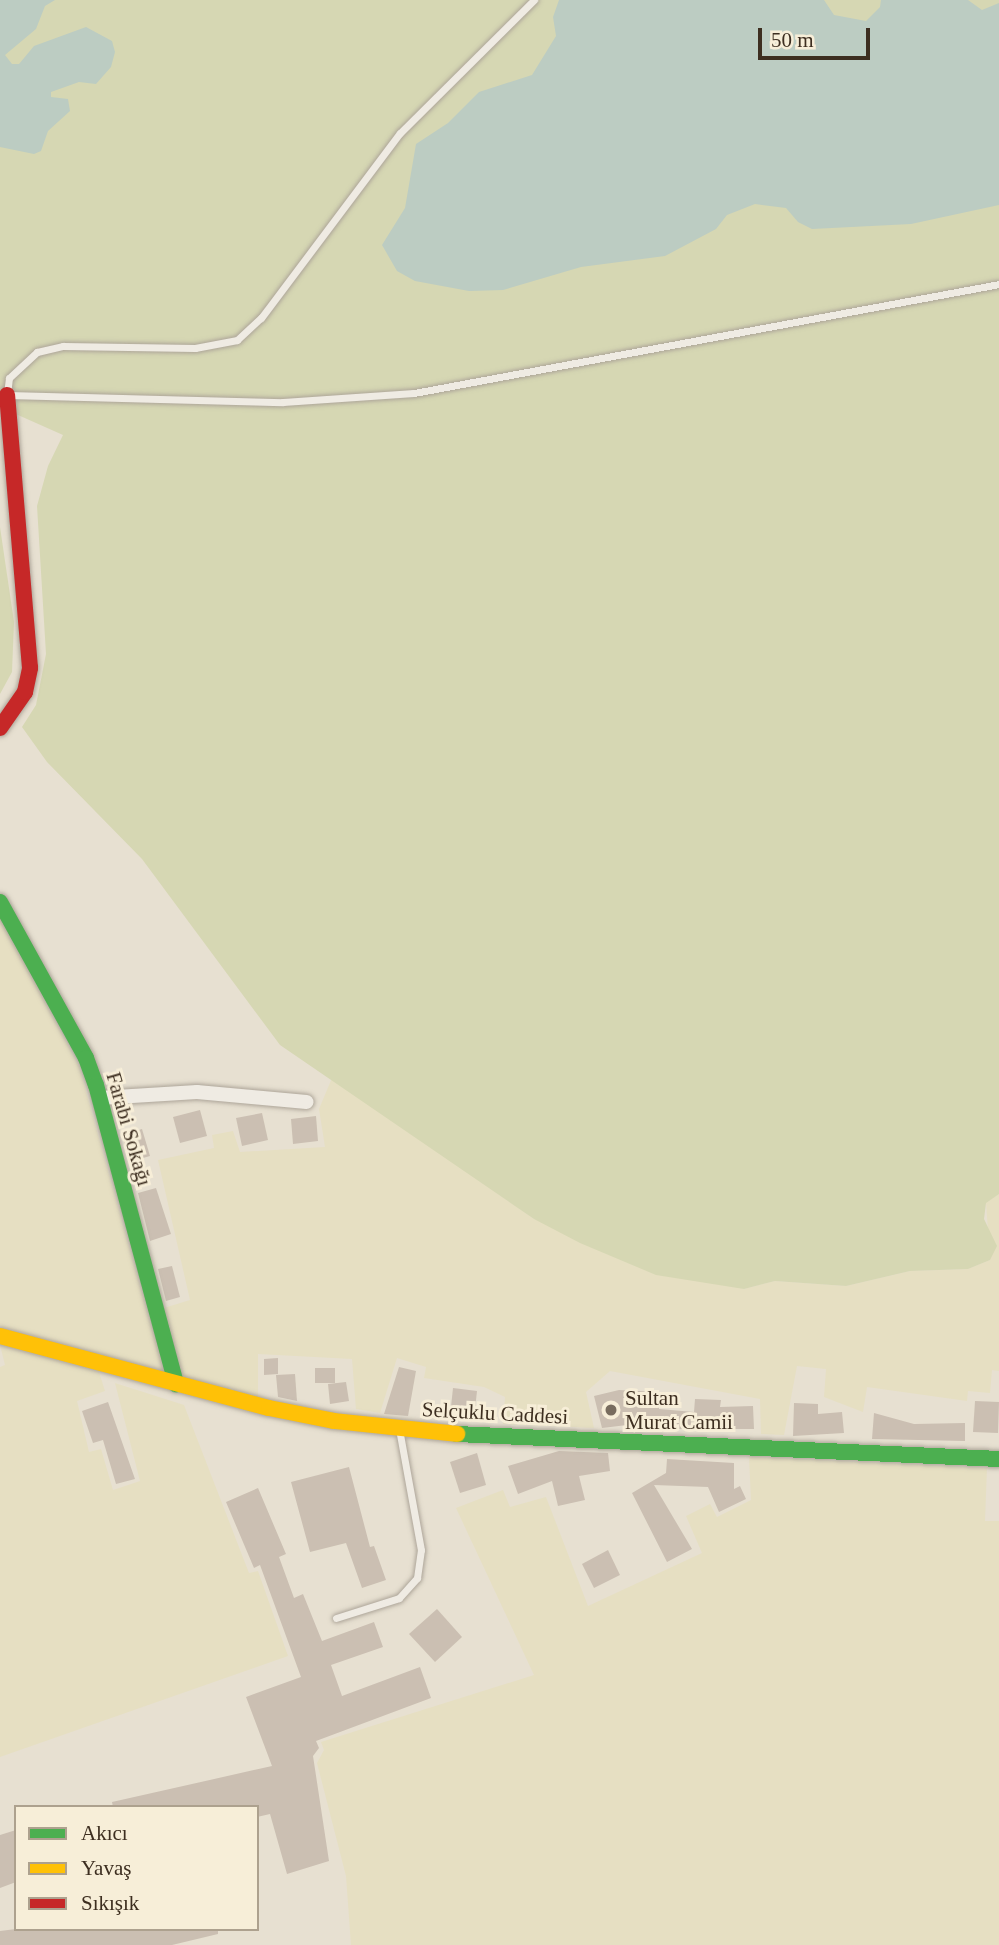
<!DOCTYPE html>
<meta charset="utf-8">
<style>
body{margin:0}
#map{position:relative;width:999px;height:1945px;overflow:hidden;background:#e7e0d1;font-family:"Times New Roman",serif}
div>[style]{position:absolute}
.farmland>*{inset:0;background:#e6dfc2}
.green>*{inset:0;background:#d6d7b3}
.water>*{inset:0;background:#bcccc2}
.building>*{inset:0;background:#cbbfb2}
.roads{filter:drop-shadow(0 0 2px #ada599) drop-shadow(0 0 2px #ada599)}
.lane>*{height:7px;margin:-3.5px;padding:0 3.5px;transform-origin:3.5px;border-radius:3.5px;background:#efebe3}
.street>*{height:14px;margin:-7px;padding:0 7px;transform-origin:7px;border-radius:7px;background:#efebe3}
.fast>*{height:16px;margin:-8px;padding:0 8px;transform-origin:8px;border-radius:8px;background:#4caf50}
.slow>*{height:16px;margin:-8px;padding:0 8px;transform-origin:8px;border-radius:8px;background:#ffc107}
.jam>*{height:16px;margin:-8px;padding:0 8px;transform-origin:8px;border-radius:8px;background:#c62828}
.dots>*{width:19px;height:19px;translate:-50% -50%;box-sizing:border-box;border:4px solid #f7eed8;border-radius:50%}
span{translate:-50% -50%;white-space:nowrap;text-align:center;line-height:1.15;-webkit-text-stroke:6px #f7eed8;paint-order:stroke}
.street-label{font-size:21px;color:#3d2e20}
.poi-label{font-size:21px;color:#3d2e20}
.left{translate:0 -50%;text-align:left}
.legend{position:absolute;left:14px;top:1805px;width:245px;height:126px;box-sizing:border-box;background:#f7eed8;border:2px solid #ada18e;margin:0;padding:9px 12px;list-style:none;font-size:21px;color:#3d2e20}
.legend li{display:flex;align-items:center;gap:14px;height:35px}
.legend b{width:35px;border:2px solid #ada18e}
.scale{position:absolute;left:758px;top:28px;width:112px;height:32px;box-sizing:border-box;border:4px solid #3d2e20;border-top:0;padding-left:9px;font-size:21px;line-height:24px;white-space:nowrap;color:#3d2e20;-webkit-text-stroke:5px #f7eed8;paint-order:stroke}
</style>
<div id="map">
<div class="farmland">
<i style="clip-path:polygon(0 919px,79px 1066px,164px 1373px,0 1326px)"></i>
<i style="clip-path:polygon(332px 1078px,534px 1219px,744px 1289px,775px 1281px,846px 1286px,910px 1271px,968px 1269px,990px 1260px,986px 1202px,999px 1194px,999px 1371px,992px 1370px,990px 1393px,968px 1391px,967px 1401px,867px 1387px,863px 1412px,824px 1397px,826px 1369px,797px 1366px,784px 1435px,761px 1434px,760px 1399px,610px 1371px,586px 1392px,594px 1428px,503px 1424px,505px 1397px,484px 1387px,424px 1378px,426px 1367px,397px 1358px,380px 1413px,356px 1409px,352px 1359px,258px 1354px,258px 1397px,181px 1378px,164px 1308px,190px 1300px,158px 1160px,214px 1148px,212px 1135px,233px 1131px,240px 1152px,325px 1147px,319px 1109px)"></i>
<i style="clip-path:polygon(0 1345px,99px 1372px,105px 1391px,77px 1401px,89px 1452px,101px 1449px,113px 1490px,140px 1481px,115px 1383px,184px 1405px,249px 1573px,258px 1571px,288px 1656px,0 1757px,0 1367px,5px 1365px)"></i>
<i style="clip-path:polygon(749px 1457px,987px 1468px,985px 1521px,999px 1521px,999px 1945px,351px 1945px,346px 1876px,317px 1763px,324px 1750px,321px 1742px,534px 1675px,456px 1508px,503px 1490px,510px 1507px,546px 1497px,588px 1606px,702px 1553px,686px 1516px,710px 1504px,717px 1517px,751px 1500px)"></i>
</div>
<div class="green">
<i style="clip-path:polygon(0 0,999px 0,999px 1194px,986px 1203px,984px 1219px,997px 1246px,990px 1260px,968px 1269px,910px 1271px,846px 1286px,775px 1281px,744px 1289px,656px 1275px,580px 1243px,534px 1219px,280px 1045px,142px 859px,47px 762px,22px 727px,36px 705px,46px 654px,37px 506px,48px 466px,63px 435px,0 407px)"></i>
<i style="clip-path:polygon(0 527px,14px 622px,12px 672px,0 694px)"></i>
</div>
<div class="water">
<i style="clip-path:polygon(0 0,55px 0,45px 6px,36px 29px,5px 55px,12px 64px,19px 64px,34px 46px,86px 27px,112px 41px,115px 52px,111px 67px,96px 84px,79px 82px,51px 92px,51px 97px,68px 99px,70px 111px,48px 131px,41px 151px,34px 154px,0 147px)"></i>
<i style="clip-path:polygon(559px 0,824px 0,834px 15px,866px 21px,880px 7px,881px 0,968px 0,982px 10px,999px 3px,999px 205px,911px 224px,812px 229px,798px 222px,786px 208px,755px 204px,727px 215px,716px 229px,665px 256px,581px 267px,503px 290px,469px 291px,415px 281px,397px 271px,382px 245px,405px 208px,416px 144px,448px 123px,479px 92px,532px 75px,556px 36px,553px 17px)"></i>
</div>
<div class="building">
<i style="clip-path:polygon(200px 1110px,207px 1136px,180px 1143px,173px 1117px)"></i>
<i style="clip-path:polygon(262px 1113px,268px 1140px,242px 1146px,236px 1118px)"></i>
<i style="clip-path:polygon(316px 1116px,318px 1141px,293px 1144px,291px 1119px)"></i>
<i style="clip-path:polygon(142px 1129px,150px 1156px,129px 1162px,122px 1135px)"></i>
<i style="clip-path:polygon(156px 1188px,171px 1234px,150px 1241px,138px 1193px)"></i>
<i style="clip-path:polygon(172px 1266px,180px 1297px,166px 1301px,158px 1269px)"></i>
<i style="clip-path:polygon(278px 1358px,278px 1374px,264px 1375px,264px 1359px)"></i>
<i style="clip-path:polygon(399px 1367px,416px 1371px,408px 1416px,384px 1414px)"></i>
<i style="clip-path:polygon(315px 1368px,335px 1368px,335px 1383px,315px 1383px)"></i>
<i style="clip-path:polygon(295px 1374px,297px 1401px,278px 1397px,276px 1375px)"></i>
<i style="clip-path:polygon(346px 1382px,349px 1401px,330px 1404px,328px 1384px)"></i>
<i style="clip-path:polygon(453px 1388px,477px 1391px,474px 1419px,450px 1416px)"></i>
<i style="clip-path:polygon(619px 1390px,659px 1392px,659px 1409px,694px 1412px,695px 1399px,721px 1400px,720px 1407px,753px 1406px,754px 1429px,663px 1429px,664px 1422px,627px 1421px,627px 1425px,602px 1428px,594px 1396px)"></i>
<i style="clip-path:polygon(975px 1401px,999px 1402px,998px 1433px,973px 1432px)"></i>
<i style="clip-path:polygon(108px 1402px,135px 1479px,116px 1484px,103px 1440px,93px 1443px,82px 1411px)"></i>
<i style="clip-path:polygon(794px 1403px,818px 1404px,818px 1414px,842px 1412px,844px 1433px,793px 1436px)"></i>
<i style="clip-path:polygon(874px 1413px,914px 1424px,965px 1423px,965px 1441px,872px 1439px)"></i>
<i style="clip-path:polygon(559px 1451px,608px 1453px,610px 1471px,579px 1476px,585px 1500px,558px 1506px,552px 1481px,518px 1494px,508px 1466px)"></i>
<i style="clip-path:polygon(477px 1453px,486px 1485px,460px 1493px,450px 1462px)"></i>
<i style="clip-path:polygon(667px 1459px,734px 1463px,734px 1489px,740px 1486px,746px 1499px,719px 1512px,708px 1487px,654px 1485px,692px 1549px,667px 1562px,632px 1493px,666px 1473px)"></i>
<i style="clip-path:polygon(349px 1467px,370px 1547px,374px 1546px,386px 1580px,362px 1588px,346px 1543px,310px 1552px,291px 1482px)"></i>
<i style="clip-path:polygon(258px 1488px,286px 1554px,279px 1557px,294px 1598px,303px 1594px,322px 1641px,374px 1622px,383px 1647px,331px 1665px,342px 1696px,420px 1667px,431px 1698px,316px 1741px,319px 1748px,313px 1756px,329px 1861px,287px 1874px,270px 1814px,257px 1817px,257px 1807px,113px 1807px,112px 1802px,272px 1766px,246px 1697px,301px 1677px,260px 1565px,254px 1568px,226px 1502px)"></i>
<i style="clip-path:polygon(608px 1550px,620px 1575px,594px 1588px,582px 1564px)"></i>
<i style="clip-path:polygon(437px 1609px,462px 1637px,435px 1662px,409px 1634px)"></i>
<i style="clip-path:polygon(16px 1830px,16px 1882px,0 1888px,0 1835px)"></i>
<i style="clip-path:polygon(16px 1929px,218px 1929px,218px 1934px,172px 1945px,0 1945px,0 1931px)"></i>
</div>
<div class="roads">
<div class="lane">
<i style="left:7px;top:394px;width:16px;rotate:-83deg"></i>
<i style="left:9px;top:378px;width:38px;rotate:-43deg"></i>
<i style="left:37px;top:352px;width:27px;rotate:-13deg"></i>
<i style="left:63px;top:346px;width:132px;rotate:0.9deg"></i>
<i style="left:195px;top:348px;width:43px;rotate:-10.8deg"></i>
<i style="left:237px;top:340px;width:33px;rotate:-43deg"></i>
<i style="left:261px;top:318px;width:231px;rotate:-53.1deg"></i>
<i style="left:400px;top:133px;width:189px;rotate:-44.8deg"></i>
<i style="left:8px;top:395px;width:275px;rotate:1.5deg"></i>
<i style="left:283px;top:402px;width:131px;rotate:-3.9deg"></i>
<i style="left:414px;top:393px;width:595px;rotate:-10.55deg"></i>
<i style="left:336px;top:1618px;width:66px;rotate:-17.6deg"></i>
<i style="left:399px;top:1598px;width:27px;rotate:-48deg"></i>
<i style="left:417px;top:1578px;width:28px;rotate:-82deg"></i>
<i style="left:421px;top:1550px;width:123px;rotate:-100.3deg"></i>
</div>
<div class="street">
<i style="left:100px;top:1098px;width:97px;rotate:-3.5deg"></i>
<i style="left:197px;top:1092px;width:110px;rotate:5.2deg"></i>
</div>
<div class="fast">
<i style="left:0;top:902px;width:178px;rotate:61.1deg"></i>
<i style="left:86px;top:1058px;width:29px;rotate:70deg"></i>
<i style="left:96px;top:1085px;width:310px;rotate:75deg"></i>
<i style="left:457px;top:1434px;width:543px;rotate:2.64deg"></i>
</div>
<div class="slow">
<i style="left:0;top:1336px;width:278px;rotate:15deg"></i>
<i style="left:269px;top:1408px;width:66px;rotate:11.3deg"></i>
<i style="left:334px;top:1421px;width:124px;rotate:6deg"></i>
</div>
<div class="jam">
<i style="left:0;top:728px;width:44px;rotate:-55.2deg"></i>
<i style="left:25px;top:692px;width:25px;rotate:-78deg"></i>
<i style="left:30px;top:668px;width:274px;rotate:-94.8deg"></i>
</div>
</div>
<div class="dots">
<i style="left:611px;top:1410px;background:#786c5e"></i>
</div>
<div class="street-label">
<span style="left:129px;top:1129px;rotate:74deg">Farabi Sokağı</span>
<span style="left:495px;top:1413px;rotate:3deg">Selçuklu Caddesi</span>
</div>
<div class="poi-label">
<span class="left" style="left:625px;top:1410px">Sultan<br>Murat Camii</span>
</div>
<ul class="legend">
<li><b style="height:9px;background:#4caf50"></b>Akıcı</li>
<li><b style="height:9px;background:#ffc107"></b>Yavaş</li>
<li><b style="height:9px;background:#c62828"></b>Sıkışık</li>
</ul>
<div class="scale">50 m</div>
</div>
